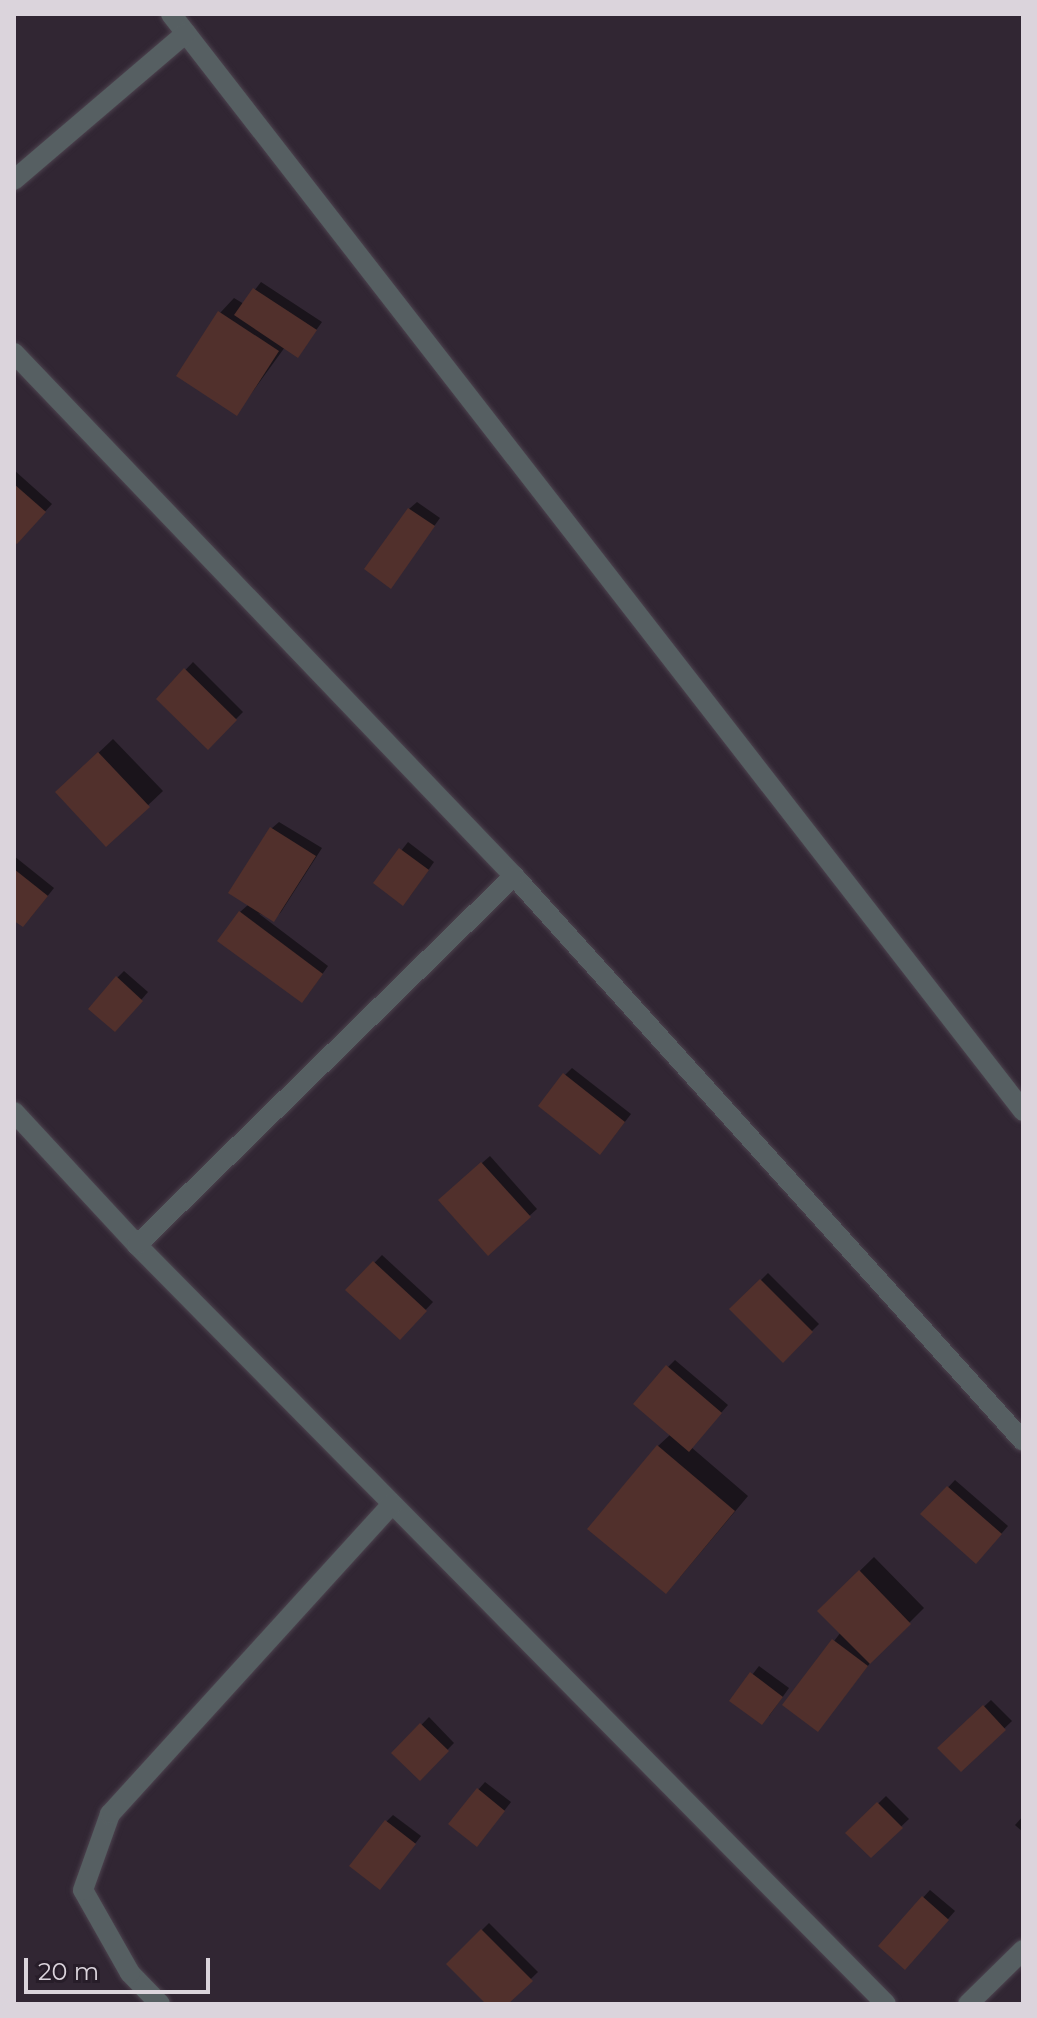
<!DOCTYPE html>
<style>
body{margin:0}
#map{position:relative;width:1037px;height:2018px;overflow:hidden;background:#312633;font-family:Montserrat,sans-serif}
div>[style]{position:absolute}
.shadow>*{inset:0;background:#0007}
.building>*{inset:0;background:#51302c}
.roads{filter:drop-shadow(0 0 2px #4c424e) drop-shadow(0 0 2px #4c424e)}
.minor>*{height:20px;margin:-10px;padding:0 10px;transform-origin:10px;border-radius:10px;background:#565f62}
span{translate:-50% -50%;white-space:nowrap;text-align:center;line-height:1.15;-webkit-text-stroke:6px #271d29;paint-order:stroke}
.frame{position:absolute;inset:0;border:16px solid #dbd4dc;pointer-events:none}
.scale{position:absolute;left:24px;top:1958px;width:186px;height:36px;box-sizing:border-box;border:4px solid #dbd4dc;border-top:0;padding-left:10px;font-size:24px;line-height:28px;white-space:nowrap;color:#dbd4dc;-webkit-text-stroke:6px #271d29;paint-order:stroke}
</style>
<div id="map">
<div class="shadow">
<i style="clip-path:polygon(261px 282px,322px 322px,298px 355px,285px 347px,237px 413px,220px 313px,234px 298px,244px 304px)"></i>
<i style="clip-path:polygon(14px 470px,52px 504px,17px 542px,14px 539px)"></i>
<i style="clip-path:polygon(417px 502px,440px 518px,391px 586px,409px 509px)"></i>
<i style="clip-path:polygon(193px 662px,243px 712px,208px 747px,158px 699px)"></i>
<i style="clip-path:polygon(113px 739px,163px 791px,107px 844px,72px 778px)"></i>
<i style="clip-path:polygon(279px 822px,322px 848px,281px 912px,274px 919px,258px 913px,328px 966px,309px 993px,240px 912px,249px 904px,271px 829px)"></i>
<i style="clip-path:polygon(408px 842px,434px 862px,410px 896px,376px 883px)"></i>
<i style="clip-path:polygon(14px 856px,54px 888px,30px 918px,14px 918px)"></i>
<i style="clip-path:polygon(124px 971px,148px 992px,122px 1022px,117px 978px)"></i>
<i style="clip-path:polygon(572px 1068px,631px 1114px,607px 1145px,565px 1075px)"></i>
<i style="clip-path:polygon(490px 1156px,537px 1209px,488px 1253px,448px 1193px)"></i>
<i style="clip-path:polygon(382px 1255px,433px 1302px,400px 1337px,348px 1290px)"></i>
<i style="clip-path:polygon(768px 1273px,819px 1324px,783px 1360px,732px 1309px)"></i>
<i style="clip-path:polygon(675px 1360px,728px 1405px,691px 1447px,748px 1496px,680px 1577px,658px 1446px,671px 1434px,668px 1367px)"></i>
<i style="clip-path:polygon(955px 1480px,1008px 1526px,983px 1555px,923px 1514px)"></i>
<i style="clip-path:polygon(874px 1557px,924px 1608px,874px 1658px,818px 1730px,785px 1705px,841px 1632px,819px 1611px)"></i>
<i style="clip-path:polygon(759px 1666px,789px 1688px,769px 1716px,732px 1701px)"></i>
<i style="clip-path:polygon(991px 1700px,1012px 1721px,961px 1770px,940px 1748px)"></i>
<i style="clip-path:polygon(429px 1717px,454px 1743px,420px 1778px,394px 1753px)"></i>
<i style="clip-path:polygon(485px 1782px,511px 1802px,484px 1837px,478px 1790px)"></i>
<i style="clip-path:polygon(886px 1796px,909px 1819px,871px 1855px,848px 1833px)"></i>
<i style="clip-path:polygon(393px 1815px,421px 1836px,387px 1880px,386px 1822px)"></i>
<i style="clip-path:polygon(1023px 1816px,1023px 1832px,1015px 1825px)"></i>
<i style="clip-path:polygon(930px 1890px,955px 1911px,912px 1960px,880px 1945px)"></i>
<i style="clip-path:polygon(489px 1923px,538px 1972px,505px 2004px,489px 2004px,448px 1964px)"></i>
</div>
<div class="building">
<i style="clip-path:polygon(253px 288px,317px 330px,298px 358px,234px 315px)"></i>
<i style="clip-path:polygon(218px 311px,279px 351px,237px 416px,176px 376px)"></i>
<i style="clip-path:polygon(14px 484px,46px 512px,17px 544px,14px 542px)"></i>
<i style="clip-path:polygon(408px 508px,435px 526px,391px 589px,364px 569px)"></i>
<i style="clip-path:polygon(184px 668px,237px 720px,208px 750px,156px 699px)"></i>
<i style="clip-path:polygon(98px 752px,150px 807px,106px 847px,55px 792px)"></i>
<i style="clip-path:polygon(270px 827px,316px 856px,274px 922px,228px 893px)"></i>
<i style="clip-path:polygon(399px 848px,429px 870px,403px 906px,373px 883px)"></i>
<i style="clip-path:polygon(14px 869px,48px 896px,23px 927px,14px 921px)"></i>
<i style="clip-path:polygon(239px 911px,323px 974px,302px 1003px,217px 941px)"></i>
<i style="clip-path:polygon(116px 976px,143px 1001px,115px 1032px,88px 1009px)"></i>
<i style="clip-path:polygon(563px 1073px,625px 1122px,600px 1155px,538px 1106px)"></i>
<i style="clip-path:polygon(481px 1162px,531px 1217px,488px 1256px,438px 1200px)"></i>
<i style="clip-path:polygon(373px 1261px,427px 1311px,400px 1340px,345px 1290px)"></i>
<i style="clip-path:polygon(760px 1279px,813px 1332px,783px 1363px,729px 1309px)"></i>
<i style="clip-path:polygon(666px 1365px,722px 1413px,689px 1452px,633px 1404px)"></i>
<i style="clip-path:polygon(657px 1445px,735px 1511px,666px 1594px,587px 1529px)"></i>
<i style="clip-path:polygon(947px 1486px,1002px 1534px,976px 1564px,920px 1514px)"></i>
<i style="clip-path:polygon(859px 1570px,911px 1624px,870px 1664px,817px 1611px)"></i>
<i style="clip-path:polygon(832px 1639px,868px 1666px,818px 1732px,782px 1705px)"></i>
<i style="clip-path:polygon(750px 1672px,783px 1697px,762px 1725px,729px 1701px)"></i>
<i style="clip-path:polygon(983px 1705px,1006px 1730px,961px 1772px,937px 1748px)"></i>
<i style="clip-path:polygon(420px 1723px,449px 1751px,420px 1781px,391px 1753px)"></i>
<i style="clip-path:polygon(477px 1788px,505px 1811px,477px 1847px,448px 1824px)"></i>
<i style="clip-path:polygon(877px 1802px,903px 1828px,871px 1858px,845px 1833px)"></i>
<i style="clip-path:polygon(385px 1820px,416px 1844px,380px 1890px,349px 1866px)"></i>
<i style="clip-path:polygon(922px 1896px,949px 1920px,905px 1970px,878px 1946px)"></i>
<i style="clip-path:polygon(481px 1929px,533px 1981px,508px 2004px,486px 2004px,446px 1964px)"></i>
</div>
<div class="roads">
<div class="minor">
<i style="left:171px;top:14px;width:1389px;rotate:52.16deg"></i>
<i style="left:14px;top:180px;width:226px;rotate:-40.5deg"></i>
<i style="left:14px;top:353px;width:724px;rotate:46.29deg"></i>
<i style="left:514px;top:876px;width:760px;rotate:47.98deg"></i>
<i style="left:14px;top:1112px;width:181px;rotate:47.2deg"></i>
<i style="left:137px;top:1245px;width:1066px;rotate:45.38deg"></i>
<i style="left:137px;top:1245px;width:528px;rotate:-44.39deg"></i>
<i style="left:160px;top:2004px;width:43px;rotate:-134.1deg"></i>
<i style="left:130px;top:1973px;width:95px;rotate:-119.5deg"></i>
<i style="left:83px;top:1890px;width:81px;rotate:-70.4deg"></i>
<i style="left:110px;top:1814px;width:419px;rotate:-47.7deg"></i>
<i style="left:968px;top:2004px;width:77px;rotate:-44.5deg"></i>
</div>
</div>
<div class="frame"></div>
<div class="scale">20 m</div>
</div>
